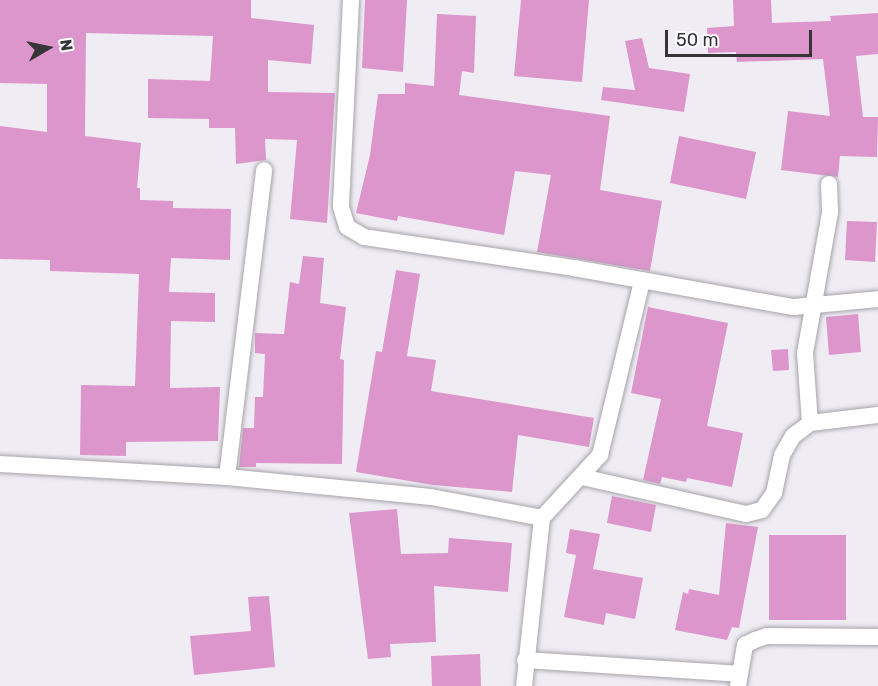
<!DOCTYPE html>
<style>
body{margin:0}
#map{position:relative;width:878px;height:686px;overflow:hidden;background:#f0ecf4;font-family:Rubik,sans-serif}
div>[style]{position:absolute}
.building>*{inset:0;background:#dc96cb}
.roads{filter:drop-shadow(0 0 2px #a6a3aa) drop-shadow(0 0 2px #a6a3aa)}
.street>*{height:16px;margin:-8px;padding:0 8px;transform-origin:8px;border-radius:8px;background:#fff}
span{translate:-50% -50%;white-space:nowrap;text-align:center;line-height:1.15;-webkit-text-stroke:6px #fff;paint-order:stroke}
.north{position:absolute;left:18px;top:18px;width:60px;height:60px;-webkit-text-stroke:4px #fff;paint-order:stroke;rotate:81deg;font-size:16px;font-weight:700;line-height:24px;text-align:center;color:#353437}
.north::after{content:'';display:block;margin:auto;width:21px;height:27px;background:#353437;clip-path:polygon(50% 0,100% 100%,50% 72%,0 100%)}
.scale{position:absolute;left:665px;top:30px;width:147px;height:27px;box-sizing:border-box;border:3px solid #353437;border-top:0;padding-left:8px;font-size:18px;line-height:21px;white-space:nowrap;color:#353437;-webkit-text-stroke:4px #fff;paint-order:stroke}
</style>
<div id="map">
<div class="building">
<i style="clip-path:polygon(0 0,251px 0,251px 18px,314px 25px,311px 64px,268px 60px,268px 92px,335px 93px,327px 223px,290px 219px,297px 140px,265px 139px,266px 160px,236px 164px,235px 128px,209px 128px,209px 119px,148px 118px,148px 79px,210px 81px,213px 36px,86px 33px,85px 136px,141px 143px,137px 188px,140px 188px,140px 200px,173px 201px,173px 208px,231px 209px,230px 260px,171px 258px,169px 292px,215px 293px,215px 322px,171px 321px,170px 388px,220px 387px,218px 441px,126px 442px,126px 456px,80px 455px,81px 385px,135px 386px,139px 274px,50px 271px,50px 260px,0 259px,0 126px,47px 132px,47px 84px,0 83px)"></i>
<i style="clip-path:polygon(365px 0,407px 0,403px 72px,362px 68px)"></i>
<i style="clip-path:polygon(521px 0,589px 0,582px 82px,514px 76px)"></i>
<i style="clip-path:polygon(733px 0,771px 0,772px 23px,831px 21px,830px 16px,878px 13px,878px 54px,856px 56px,863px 117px,878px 117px,877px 157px,840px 156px,838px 177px,781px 170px,788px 111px,830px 116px,823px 59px,737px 62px,736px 52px,708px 53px,707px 28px,734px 26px)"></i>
<i style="clip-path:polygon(437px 14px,476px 16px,474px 73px,462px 71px,459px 95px,610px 116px,600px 190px,662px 201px,650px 271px,537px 252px,551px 175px,515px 171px,504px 235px,398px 216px,397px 221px,356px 213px,370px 155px,378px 94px,405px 94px,405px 83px,434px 86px)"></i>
<i style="clip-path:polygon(642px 38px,649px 68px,690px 74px,684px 112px,601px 100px,603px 87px,635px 90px,625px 41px)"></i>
<i style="clip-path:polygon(679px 136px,756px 152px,746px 199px,670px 183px)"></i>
<i style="clip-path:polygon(847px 221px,877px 222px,875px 262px,845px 260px)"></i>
<i style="clip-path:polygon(303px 256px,324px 258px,320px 303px,346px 307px,340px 359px,344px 360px,342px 464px,256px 463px,256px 467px,239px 467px,243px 428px,254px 428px,255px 397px,263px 397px,265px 354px,255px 353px,255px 333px,284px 334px,290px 282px,299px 284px)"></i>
<i style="clip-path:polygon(396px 270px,420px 274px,407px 356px,436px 360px,431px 391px,594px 418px,589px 447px,518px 435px,512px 492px,433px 485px,356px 472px,376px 351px,382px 352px)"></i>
<i style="clip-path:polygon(648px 307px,728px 323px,707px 426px,743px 433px,732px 487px,687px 478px,686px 482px,662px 477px,660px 484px,643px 480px,661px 399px,631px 393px)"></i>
<i style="clip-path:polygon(858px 314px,861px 352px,829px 355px,826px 317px)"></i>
<i style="clip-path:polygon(788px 349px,789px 370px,773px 371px,771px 350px)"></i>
<i style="clip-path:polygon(612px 496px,656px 505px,651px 532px,607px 523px)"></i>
<i style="clip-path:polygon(397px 509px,401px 554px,448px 553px,449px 538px,512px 543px,508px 592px,434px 586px,436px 642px,390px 644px,391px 657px,368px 659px,349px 513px)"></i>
<i style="clip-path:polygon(726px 523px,758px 527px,739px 628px,732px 627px,727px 640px,675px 630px,683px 592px,688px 594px,689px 589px,719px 595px)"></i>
<i style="clip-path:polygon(570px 529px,600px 534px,593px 569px,643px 578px,635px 619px,606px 613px,604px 625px,564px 617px,576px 555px,566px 553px)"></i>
<i style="clip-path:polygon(769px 535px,846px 535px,846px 620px,769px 620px)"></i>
<i style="clip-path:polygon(269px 596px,275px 667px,194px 675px,190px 636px,251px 631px,248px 597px)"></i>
<i style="clip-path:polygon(480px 654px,481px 686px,432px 686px,431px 656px)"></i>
</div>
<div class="roads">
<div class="street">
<i style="left:351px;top:0;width:207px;rotate:92.8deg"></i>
<i style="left:341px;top:207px;width:21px;rotate:73deg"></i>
<i style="left:347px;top:227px;width:20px;rotate:30deg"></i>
<i style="left:364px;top:237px;width:212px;rotate:8.4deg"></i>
<i style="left:574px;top:268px;width:223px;rotate:10.1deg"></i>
<i style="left:794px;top:307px;width:84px;rotate:-5.4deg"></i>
<i style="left:810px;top:423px;width:70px;rotate:-94.1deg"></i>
<i style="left:805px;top:353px;width:143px;rotate:-79.9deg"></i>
<i style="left:830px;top:212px;width:28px;rotate:-92deg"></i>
<i style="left:0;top:464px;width:227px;rotate:3.3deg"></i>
<i style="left:227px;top:477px;width:205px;rotate:5.6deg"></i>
<i style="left:431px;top:497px;width:113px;rotate:10.7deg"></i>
<i style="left:542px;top:518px;width:169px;rotate:96.1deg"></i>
<i style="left:227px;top:477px;width:309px;rotate:-83.1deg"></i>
<i style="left:582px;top:477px;width:168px;rotate:12.7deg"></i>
<i style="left:746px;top:514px;width:16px;rotate:-14deg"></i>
<i style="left:762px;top:510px;width:21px;rotate:-55deg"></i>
<i style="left:774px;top:493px;width:39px;rotate:-78deg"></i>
<i style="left:782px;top:455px;width:22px;rotate:-60deg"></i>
<i style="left:793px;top:436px;width:21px;rotate:-37deg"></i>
<i style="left:810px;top:423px;width:68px;rotate:-6.7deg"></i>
<i style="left:542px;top:518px;width:86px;rotate:-47.4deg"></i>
<i style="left:600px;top:455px;width:179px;rotate:-76.4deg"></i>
<i style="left:525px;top:660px;width:214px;rotate:3.7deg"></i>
<i style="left:738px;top:686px;width:42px;rotate:-80.3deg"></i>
<i style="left:745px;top:645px;width:11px;rotate:-27deg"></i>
<i style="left:755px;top:640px;width:13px;rotate:-18deg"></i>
<i style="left:767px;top:636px;width:111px;rotate:0.5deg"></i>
</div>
</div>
<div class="north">N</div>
<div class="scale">50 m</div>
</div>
